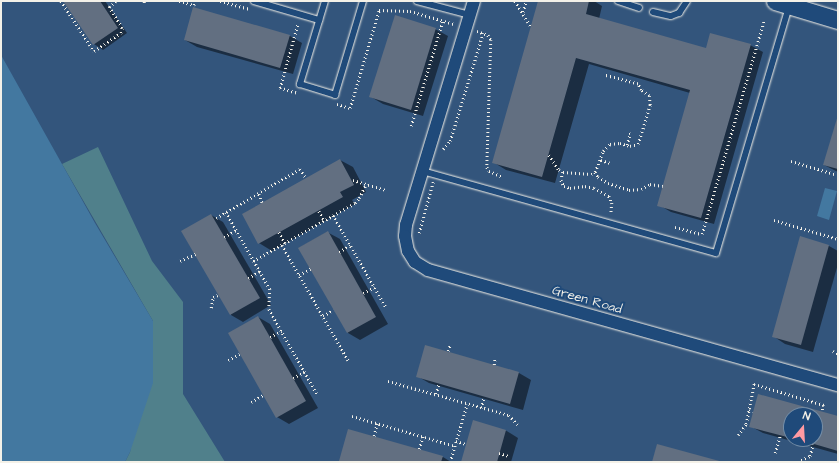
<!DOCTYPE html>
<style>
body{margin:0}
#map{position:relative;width:839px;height:463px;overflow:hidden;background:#33557c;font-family:"Architects Daughter",sans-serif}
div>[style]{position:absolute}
.green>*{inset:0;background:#50808b}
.water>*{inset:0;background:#4378a0}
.shadow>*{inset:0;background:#0007}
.building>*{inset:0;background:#626f81}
.path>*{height:2.5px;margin-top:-1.25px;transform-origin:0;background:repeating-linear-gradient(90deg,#f4f1e8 0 1px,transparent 0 4px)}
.roads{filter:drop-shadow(0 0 1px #f4f1e8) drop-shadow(0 0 1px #f4f1e8)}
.lane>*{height:6px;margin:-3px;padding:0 3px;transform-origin:3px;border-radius:3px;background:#1f4a7a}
.street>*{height:12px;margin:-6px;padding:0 6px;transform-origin:6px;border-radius:6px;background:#1f4a7a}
.secondary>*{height:17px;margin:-8.5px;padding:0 8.5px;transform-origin:8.5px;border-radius:8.5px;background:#1f4a7a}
span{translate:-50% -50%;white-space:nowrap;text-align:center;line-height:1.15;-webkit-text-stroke:4px #1f4a7a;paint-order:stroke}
.street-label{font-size:13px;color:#f4f1e8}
.frame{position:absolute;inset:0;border:2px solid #f4f1e8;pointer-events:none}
.north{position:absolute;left:783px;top:407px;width:40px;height:40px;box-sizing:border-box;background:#1f4a7a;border:1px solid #748da6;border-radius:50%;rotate:18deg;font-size:11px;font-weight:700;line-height:16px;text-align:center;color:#f4f1e8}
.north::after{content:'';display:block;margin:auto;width:14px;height:18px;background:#ff9aa2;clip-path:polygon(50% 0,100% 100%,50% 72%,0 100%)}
</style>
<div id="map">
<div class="green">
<i style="clip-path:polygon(98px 147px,152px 261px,183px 302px,183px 394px,225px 462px,125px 462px,130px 452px,153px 321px,62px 164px)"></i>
</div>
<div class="water">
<i style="clip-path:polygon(1px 55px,95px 223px,153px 321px,153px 383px,130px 452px,125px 462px,1px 462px)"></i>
<i style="clip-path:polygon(825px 188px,837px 191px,829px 220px,817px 216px)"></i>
</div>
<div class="shadow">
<i style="clip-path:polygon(64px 1px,105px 1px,127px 33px,103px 50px,94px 44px)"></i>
<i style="clip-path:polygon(539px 1px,594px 1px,602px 6px,599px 19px,706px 50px,750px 45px,763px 52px,714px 224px,671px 212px,659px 205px,690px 93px,589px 64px,555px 183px,506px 170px,493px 162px)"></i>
<i style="clip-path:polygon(435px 29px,448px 36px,423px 116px,383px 104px,371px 97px)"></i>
<i style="clip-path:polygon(290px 36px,302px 43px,293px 74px,197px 47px,185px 40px)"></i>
<i style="clip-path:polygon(838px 117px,838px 172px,824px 165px)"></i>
<i style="clip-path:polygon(340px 160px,353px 167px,366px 192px,352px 200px,355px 204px,272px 251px,259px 243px,243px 214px)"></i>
<i style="clip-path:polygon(211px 215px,223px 222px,271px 305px,243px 322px,231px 315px)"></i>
<i style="clip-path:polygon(327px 232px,340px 239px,388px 324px,360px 340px,348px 333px,299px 248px)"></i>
<i style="clip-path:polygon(801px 238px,829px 246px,838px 251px,838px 264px,813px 352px,785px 344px,773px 336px)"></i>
<i style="clip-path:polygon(258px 317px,270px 324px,318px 408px,289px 424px,277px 417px)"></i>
<i style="clip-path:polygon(426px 346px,519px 373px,531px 380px,523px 410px,429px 383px,417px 376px)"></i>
<i style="clip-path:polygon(evenodd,759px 395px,838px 417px,838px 454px,763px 433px,750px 426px,759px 395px,791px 415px,815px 415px,815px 439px,791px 439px,791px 415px)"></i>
<i style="clip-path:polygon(505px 430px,518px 438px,511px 462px,462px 462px)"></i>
<i style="clip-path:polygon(443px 457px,451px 462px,343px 462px,340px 460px)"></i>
</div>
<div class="building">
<i style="clip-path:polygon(63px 1px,100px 1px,118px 28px,93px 45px)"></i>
<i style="clip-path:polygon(538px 1px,589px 1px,586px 14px,706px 48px,710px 33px,751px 44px,701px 218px,657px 206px,690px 90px,576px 58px,542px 177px,492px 163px)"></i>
<i style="clip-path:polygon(193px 7px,290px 35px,280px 68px,184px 40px)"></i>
<i style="clip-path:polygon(395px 15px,436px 28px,411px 110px,369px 97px)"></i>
<i style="clip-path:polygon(838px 115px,838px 169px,823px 165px)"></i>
<i style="clip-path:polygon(340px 159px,354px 185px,340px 192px,343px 197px,258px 244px,242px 214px)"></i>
<i style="clip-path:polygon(211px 214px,260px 298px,230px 315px,181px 231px)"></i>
<i style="clip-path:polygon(328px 231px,376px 317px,347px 333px,298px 248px)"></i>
<i style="clip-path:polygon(800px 236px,829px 245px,801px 345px,772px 337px)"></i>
<i style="clip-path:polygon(258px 316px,306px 401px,276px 418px,228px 333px)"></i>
<i style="clip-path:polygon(425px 345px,519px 372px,510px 404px,416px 377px)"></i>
<i style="clip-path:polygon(758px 394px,838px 416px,838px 451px,797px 439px,815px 439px,815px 415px,791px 415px,791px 438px,749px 427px)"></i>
<i style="clip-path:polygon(473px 420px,506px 430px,497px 462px,461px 462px)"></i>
<i style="clip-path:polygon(348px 429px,443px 456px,441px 462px,339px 461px)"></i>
<i style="clip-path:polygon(657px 444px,723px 462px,652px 462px)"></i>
</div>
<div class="path">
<i style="left:61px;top:1px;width:60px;rotate:56.6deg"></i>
<i style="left:94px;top:51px;width:32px;rotate:-34deg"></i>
<i style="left:121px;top:33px;width:5px;rotate:-79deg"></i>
<i style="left:122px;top:28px;width:25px;rotate:-122deg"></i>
<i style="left:109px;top:7px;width:9px;rotate:-41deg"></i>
<i style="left:179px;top:1px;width:16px;rotate:15deg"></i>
<i style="left:194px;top:5px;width:4px;rotate:-76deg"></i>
<i style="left:220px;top:1px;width:30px;rotate:15deg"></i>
<i style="left:515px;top:1px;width:31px;rotate:58deg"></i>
<i style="left:144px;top:3px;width:2px;rotate:-90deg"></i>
<i style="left:523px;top:12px;width:11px;rotate:-75deg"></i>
<i style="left:477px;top:31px;width:12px;rotate:20deg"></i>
<i style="left:488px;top:35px;width:6px;rotate:59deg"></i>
<i style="left:491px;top:40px;width:127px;rotate:91.8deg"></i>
<i style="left:487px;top:167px;width:4px;rotate:63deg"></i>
<i style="left:489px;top:171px;width:15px;rotate:23deg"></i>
<i style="left:296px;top:93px;width:17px;rotate:-163deg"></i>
<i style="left:280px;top:88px;width:67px;rotate:-74.5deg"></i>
<i style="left:337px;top:104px;width:14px;rotate:17deg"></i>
<i style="left:350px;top:108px;width:102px;rotate:-73.5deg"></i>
<i style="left:379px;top:10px;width:31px;rotate:2deg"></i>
<i style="left:410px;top:11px;width:46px;rotate:16.5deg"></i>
<i style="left:411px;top:126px;width:111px;rotate:-73.2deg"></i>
<i style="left:627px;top:145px;width:11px;rotate:-75deg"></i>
<i style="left:630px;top:134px;width:2px;rotate:-153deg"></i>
<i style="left:443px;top:149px;width:11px;rotate:-49deg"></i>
<i style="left:450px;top:141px;width:113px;rotate:-73deg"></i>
<i style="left:549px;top:155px;width:18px;rotate:56deg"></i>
<i style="left:559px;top:170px;width:4px;rotate:27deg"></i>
<i style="left:563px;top:172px;width:28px;rotate:4deg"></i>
<i style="left:591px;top:174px;width:4px;rotate:-27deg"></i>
<i style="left:595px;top:172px;width:22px;rotate:-69deg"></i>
<i style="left:603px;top:151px;width:10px;rotate:-45deg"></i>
<i style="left:610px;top:144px;width:10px;rotate:-6deg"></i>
<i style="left:620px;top:143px;width:10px;rotate:17deg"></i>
<i style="left:630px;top:146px;width:8px;rotate:-14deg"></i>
<i style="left:638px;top:144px;width:41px;rotate:-72.9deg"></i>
<i style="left:650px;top:105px;width:9px;rotate:-96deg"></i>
<i style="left:649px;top:96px;width:10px;rotate:-143deg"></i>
<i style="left:641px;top:90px;width:7px;rotate:-117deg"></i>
<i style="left:638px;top:84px;width:34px;rotate:-165deg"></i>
<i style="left:601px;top:160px;width:9px;rotate:18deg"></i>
<i style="left:791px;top:161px;width:49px;rotate:16.6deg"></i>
<i style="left:563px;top:172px;width:8px;rotate:104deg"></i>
<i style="left:561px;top:180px;width:7px;rotate:63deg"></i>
<i style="left:564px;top:186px;width:6px;rotate:18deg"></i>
<i style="left:570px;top:188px;width:15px;rotate:-8deg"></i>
<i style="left:585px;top:186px;width:9px;rotate:13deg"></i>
<i style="left:594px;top:188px;width:17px;rotate:28deg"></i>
<i style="left:609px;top:196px;width:8px;rotate:67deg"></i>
<i style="left:612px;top:203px;width:11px;rotate:95deg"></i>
<i style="left:595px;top:172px;width:6px;rotate:59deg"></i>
<i style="left:598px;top:177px;width:12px;rotate:31deg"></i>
<i style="left:608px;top:183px;width:22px;rotate:18deg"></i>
<i style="left:629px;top:190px;width:12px;rotate:-5deg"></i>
<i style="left:641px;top:189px;width:10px;rotate:-29deg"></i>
<i style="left:650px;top:184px;width:13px;rotate:9deg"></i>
<i style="left:353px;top:180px;width:34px;rotate:17deg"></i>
<i style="left:259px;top:194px;width:9px;rotate:69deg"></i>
<i style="left:319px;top:211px;width:10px;rotate:61deg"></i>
<i style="left:226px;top:212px;width:89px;rotate:60.3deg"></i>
<i style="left:270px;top:289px;width:20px;rotate:93deg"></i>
<i style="left:269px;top:309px;width:98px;rotate:60.5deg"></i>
<i style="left:333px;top:215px;width:106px;rotate:60.1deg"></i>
<i style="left:216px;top:218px;width:97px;rotate:-30.3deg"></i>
<i style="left:300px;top:169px;width:11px;rotate:56deg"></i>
<i style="left:774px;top:220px;width:67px;rotate:16.5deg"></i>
<i style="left:675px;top:227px;width:28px;rotate:15deg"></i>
<i style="left:702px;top:234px;width:223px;rotate:-73.8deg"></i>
<i style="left:279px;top:232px;width:13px;rotate:61deg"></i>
<i style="left:419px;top:233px;width:53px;rotate:-74.6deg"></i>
<i style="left:224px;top:237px;width:14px;rotate:-30deg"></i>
<i style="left:282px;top:245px;width:133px;rotate:60.1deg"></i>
<i style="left:339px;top:252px;width:13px;rotate:-32deg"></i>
<i style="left:180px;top:261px;width:17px;rotate:-25deg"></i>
<i style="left:253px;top:261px;width:117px;rotate:-29.6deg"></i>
<i style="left:355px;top:203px;width:6px;rotate:-51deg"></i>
<i style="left:359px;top:198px;width:16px;rotate:-63deg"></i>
<i style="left:299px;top:275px;width:13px;rotate:-29deg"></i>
<i style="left:248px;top:278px;width:14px;rotate:-30deg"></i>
<i style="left:363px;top:293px;width:13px;rotate:-27deg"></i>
<i style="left:211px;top:308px;width:11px;rotate:-80deg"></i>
<i style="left:213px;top:297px;width:5px;rotate:-22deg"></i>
<i style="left:323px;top:316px;width:12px;rotate:-31deg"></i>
<i style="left:270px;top:337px;width:13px;rotate:-29deg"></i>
<i style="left:448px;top:351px;width:6px;rotate:-72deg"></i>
<i style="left:833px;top:351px;width:6px;rotate:31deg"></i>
<i style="left:228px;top:360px;width:13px;rotate:-27deg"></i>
<i style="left:494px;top:365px;width:8px;rotate:-83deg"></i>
<i style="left:293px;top:378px;width:13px;rotate:-29deg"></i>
<i style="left:388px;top:381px;width:126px;rotate:15.7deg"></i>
<i style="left:509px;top:415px;width:13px;rotate:48deg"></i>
<i style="left:436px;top:394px;width:11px;rotate:-75deg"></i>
<i style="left:251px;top:402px;width:14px;rotate:-30deg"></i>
<i style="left:481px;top:408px;width:11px;rotate:-75deg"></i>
<i style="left:749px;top:410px;width:4px;rotate:27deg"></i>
<i style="left:352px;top:416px;width:107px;rotate:16.2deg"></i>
<i style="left:738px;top:435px;width:14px;rotate:-54deg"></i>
<i style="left:746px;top:424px;width:41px;rotate:-78.7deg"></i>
<i style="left:754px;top:384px;width:73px;rotate:16.7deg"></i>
<i style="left:824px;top:405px;width:6px;rotate:108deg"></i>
<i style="left:374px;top:436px;width:13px;rotate:-77deg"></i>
<i style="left:456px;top:441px;width:10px;rotate:17deg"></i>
<i style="left:419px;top:449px;width:14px;rotate:-73deg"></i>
<i style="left:499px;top:453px;width:10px;rotate:17deg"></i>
<i style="left:775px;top:453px;width:19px;rotate:-74deg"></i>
<i style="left:801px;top:460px;width:10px;rotate:-24deg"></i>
<i style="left:810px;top:456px;width:12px;rotate:-76deg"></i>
<i style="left:328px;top:462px;width:1px"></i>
<i style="left:450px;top:462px;width:60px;rotate:-73.7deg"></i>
</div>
<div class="roads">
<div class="lane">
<i style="left:254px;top:1px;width:68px;rotate:16.3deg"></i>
<i style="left:325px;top:1px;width:87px;rotate:106.8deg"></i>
<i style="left:300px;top:84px;width:37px;rotate:17deg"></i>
<i style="left:335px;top:95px;width:98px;rotate:-73.4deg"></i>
<i style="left:417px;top:1px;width:55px;rotate:14.8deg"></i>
<i style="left:618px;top:1px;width:22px;rotate:18deg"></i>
<i style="left:653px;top:12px;width:18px;rotate:13deg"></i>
<i style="left:671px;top:16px;width:9px;rotate:-21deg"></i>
<i style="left:679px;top:13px;width:14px;rotate:-56deg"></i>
<i style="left:422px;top:171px;width:305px;rotate:15.6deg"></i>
<i style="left:716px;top:253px;width:258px;rotate:-73.5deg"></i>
</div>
<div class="street">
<i style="left:474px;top:1px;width:234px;rotate:106.9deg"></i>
<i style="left:406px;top:225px;width:11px;rotate:95deg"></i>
<i style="left:405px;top:236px;width:15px;rotate:79deg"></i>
<i style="left:408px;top:251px;width:13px;rotate:58deg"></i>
<i style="left:415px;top:262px;width:15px;rotate:32deg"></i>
<i style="left:428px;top:270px;width:426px;rotate:15.7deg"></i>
</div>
<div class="secondary">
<i style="left:775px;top:1px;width:66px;rotate:16.8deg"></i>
</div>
</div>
<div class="street-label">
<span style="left:587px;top:300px;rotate:16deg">Green Road</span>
</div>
<div class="frame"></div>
<div class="north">N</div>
</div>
